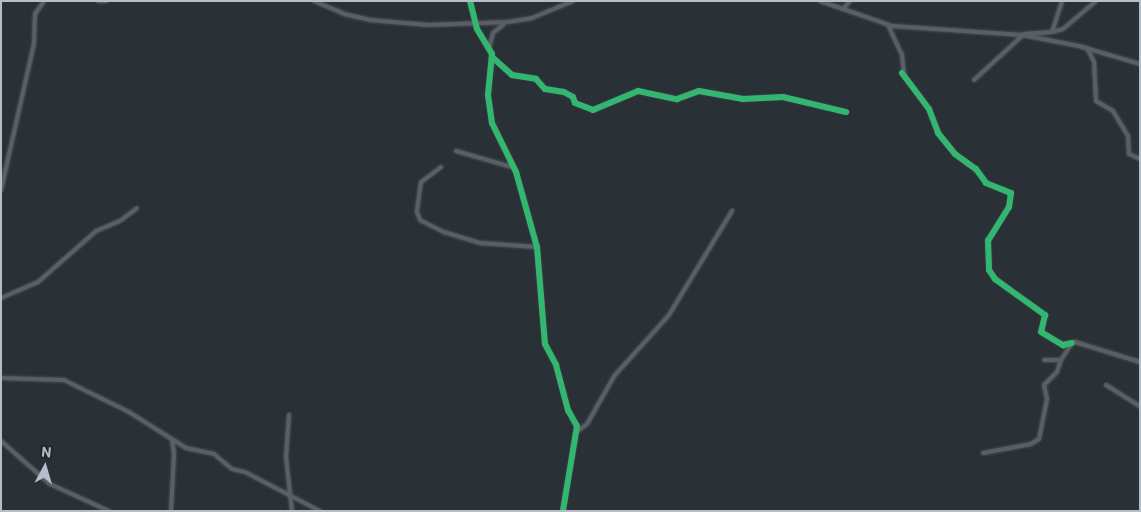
<!DOCTYPE html>
<style>
body{margin:0}
#map{position:relative;width:1141px;height:512px;overflow:hidden;background:#2a3136;font-family:Roboto,sans-serif}
div>[style]{position:absolute}
.roads{filter:drop-shadow(0 0 1px #484d51) drop-shadow(0 0 1px #484d51)}
.minor>*{height:4px;margin:-2px;padding:0 2px;transform-origin:2px;border-radius:2px;background:#595f65}
.cycleway>*{height:6px;margin:-3px;padding:0 3px;transform-origin:3px;border-radius:3px;background:#33b770}
span{translate:-50% -50%;white-space:nowrap;text-align:center;line-height:1.15;-webkit-text-stroke:4px #1d2831;paint-order:stroke}
.frame{position:absolute;inset:0;border:2px solid #b4bec8;pointer-events:none}
.north{position:absolute;left:20px;top:442px;width:50px;height:50px;-webkit-text-stroke:4px #1d2831;paint-order:stroke;rotate:6deg;font-size:14px;font-weight:700;line-height:20px;text-align:center;color:#b4bec8}
.north::after{content:'';display:block;margin:auto;width:18px;height:22px;background:#b4bec8;clip-path:polygon(50% 0,100% 100%,50% 72%,0 100%)}
</style>
<div id="map">
<div class="roads">
<div class="minor">
<i style="left:98px;top:1px;width:8px"></i>
<i style="left:314px;top:1px;width:33px;rotate:23deg"></i>
<i style="left:344px;top:14px;width:27px;rotate:13deg"></i>
<i style="left:370px;top:20px;width:59px;rotate:4.8deg"></i>
<i style="left:429px;top:25px;width:79px;rotate:-2.2deg"></i>
<i style="left:508px;top:22px;width:24px;rotate:-9deg"></i>
<i style="left:532px;top:18px;width:44px;rotate:-22.5deg"></i>
<i style="left:470px;top:1px;width:29px;rotate:76deg"></i>
<i style="left:477px;top:29px;width:29px;rotate:59deg"></i>
<i style="left:492px;top:54px;width:41px;rotate:95.6deg"></i>
<i style="left:488px;top:95px;width:28px;rotate:82deg"></i>
<i style="left:492px;top:123px;width:55px;rotate:63.9deg"></i>
<i style="left:516px;top:172px;width:78px;rotate:74.4deg"></i>
<i style="left:537px;top:247px;width:97px;rotate:85.3deg"></i>
<i style="left:545px;top:344px;width:24px;rotate:62deg"></i>
<i style="left:556px;top:365px;width:47px;rotate:75.1deg"></i>
<i style="left:568px;top:410px;width:18px;rotate:61deg"></i>
<i style="left:577px;top:426px;width:86px;rotate:99.4deg"></i>
<i style="left:820px;top:1px;width:76px;rotate:19.1deg"></i>
<i style="left:892px;top:26px;width:130px;rotate:4deg"></i>
<i style="left:1022px;top:35px;width:58px;rotate:10.9deg"></i>
<i style="left:1079px;top:46px;width:64px;rotate:16.4deg"></i>
<i style="left:843px;top:9px;width:11px;rotate:-49deg"></i>
<i style="left:888px;top:25px;width:33px;rotate:65deg"></i>
<i style="left:902px;top:55px;width:18px;rotate:84deg"></i>
<i style="left:1052px;top:32px;width:11px;rotate:-15deg"></i>
<i style="left:1063px;top:29px;width:43px;rotate:-40.3deg"></i>
<i style="left:489px;top:48px;width:16px;rotate:-75deg"></i>
<i style="left:493px;top:33px;width:14px;rotate:-39deg"></i>
<i style="left:1087px;top:48px;width:16px;rotate:63deg"></i>
<i style="left:1094px;top:62px;width:39px;rotate:87deg"></i>
<i style="left:1096px;top:101px;width:20px;rotate:30deg"></i>
<i style="left:1113px;top:111px;width:29px;rotate:59deg"></i>
<i style="left:1128px;top:136px;width:18px;rotate:87deg"></i>
<i style="left:1129px;top:154px;width:12px;rotate:24deg"></i>
<i style="left:492px;top:57px;width:27px;rotate:42deg"></i>
<i style="left:512px;top:75px;width:24px;rotate:9deg"></i>
<i style="left:536px;top:79px;width:13px;rotate:48deg"></i>
<i style="left:545px;top:89px;width:19px;rotate:9deg"></i>
<i style="left:564px;top:92px;width:10px;rotate:29deg"></i>
<i style="left:573px;top:97px;width:6px;rotate:72deg"></i>
<i style="left:575px;top:103px;width:19px;rotate:21deg"></i>
<i style="left:593px;top:110px;width:49px;rotate:-22.9deg"></i>
<i style="left:638px;top:91px;width:40px;rotate:12deg"></i>
<i style="left:677px;top:99px;width:23px;rotate:-20deg"></i>
<i style="left:699px;top:91px;width:45px;rotate:10.3deg"></i>
<i style="left:743px;top:99px;width:40px;rotate:-2.9deg"></i>
<i style="left:783px;top:97px;width:65px;rotate:13.4deg"></i>
<i style="left:902px;top:73px;width:45px;rotate:53.1deg"></i>
<i style="left:929px;top:109px;width:26px;rotate:69deg"></i>
<i style="left:938px;top:133px;width:27px;rotate:51deg"></i>
<i style="left:955px;top:154px;width:26px;rotate:36deg"></i>
<i style="left:976px;top:169px;width:17px;rotate:54deg"></i>
<i style="left:986px;top:183px;width:27px;rotate:22deg"></i>
<i style="left:1011px;top:193px;width:14px;rotate:98deg"></i>
<i style="left:1009px;top:207px;width:39px;rotate:122deg"></i>
<i style="left:988px;top:240px;width:30px;rotate:88deg"></i>
<i style="left:989px;top:270px;width:11px;rotate:56deg"></i>
<i style="left:995px;top:279px;width:62px;rotate:35.8deg"></i>
<i style="left:1045px;top:315px;width:17px;rotate:103deg"></i>
<i style="left:1041px;top:332px;width:26px;rotate:31deg"></i>
<i style="left:1063px;top:345px;width:9px;rotate:-13deg"></i>
<i style="left:974px;top:80px;width:68px;rotate:-42.6deg"></i>
<i style="left:1024px;top:34px;width:28px;rotate:-4deg"></i>
<i style="left:1052px;top:32px;width:33px;rotate:-72deg"></i>
<i style="left:456px;top:151px;width:61px;rotate:16.1deg"></i>
<i style="left:441px;top:167px;width:25px;rotate:143deg"></i>
<i style="left:421px;top:182px;width:30px;rotate:98deg"></i>
<i style="left:417px;top:212px;width:9px;rotate:69deg"></i>
<i style="left:420px;top:220px;width:27px;rotate:27deg"></i>
<i style="left:444px;top:232px;width:39px;rotate:17deg"></i>
<i style="left:481px;top:243px;width:56px;rotate:4.1deg"></i>
<i style="left:1px;top:190px;width:151px;rotate:-77.3deg"></i>
<i style="left:34px;top:43px;width:29px;rotate:-88deg"></i>
<i style="left:35px;top:14px;width:16px;rotate:-55deg"></i>
<i style="left:1px;top:298px;width:40px;rotate:-23.4deg"></i>
<i style="left:38px;top:282px;width:77px;rotate:-41.3deg"></i>
<i style="left:96px;top:231px;width:26px;rotate:-23deg"></i>
<i style="left:120px;top:221px;width:21px;rotate:-37deg"></i>
<i style="left:1044px;top:360px;width:17px"></i>
<i style="left:1061px;top:360px;width:20px;rotate:-57deg"></i>
<i style="left:1072px;top:343px;width:3px;rotate:-18deg"></i>
<i style="left:1075px;top:342px;width:68px;rotate:17.1deg"></i>
<i style="left:1px;top:378px;width:63px;rotate:1.8deg"></i>
<i style="left:64px;top:380px;width:72px;rotate:26.2deg"></i>
<i style="left:129px;top:412px;width:67px;rotate:32.3deg"></i>
<i style="left:186px;top:448px;width:29px;rotate:12deg"></i>
<i style="left:214px;top:454px;width:23px;rotate:40deg"></i>
<i style="left:232px;top:469px;width:13px;rotate:13deg"></i>
<i style="left:245px;top:472px;width:85px;rotate:27.5deg"></i>
<i style="left:1106px;top:385px;width:40px;rotate:32deg"></i>
<i style="left:289px;top:415px;width:42px;rotate:94.1deg"></i>
<i style="left:286px;top:457px;width:54px;rotate:83.7deg"></i>
<i style="left:578px;top:431px;width:11px;rotate:-38deg"></i>
<i style="left:587px;top:424px;width:56px;rotate:-60.3deg"></i>
<i style="left:615px;top:375px;width:81px;rotate:-48deg"></i>
<i style="left:669px;top:315px;width:122px;rotate:-58.8deg"></i>
<i style="left:1px;top:441px;width:65px;rotate:41.3deg"></i>
<i style="left:50px;top:484px;width:65px;rotate:24.6deg"></i>
<i style="left:983px;top:453px;width:49px;rotate:-10.6deg"></i>
<i style="left:1031px;top:444px;width:9px;rotate:-32deg"></i>
<i style="left:1039px;top:439px;width:41px;rotate:-78.7deg"></i>
<i style="left:1047px;top:399px;width:14px;rotate:-102deg"></i>
<i style="left:1044px;top:385px;width:18px;rotate:-45deg"></i>
<i style="left:1057px;top:372px;width:13px;rotate:-72deg"></i>
<i style="left:171px;top:511px;width:57px;rotate:-87deg"></i>
<i style="left:174px;top:454px;width:14px;rotate:-98deg"></i>
</div>
</div>
<div class="cycleway">
<i style="left:470px;top:1px;width:29px;rotate:76deg"></i>
<i style="left:477px;top:29px;width:29px;rotate:59deg"></i>
<i style="left:492px;top:54px;width:41px;rotate:95.6deg"></i>
<i style="left:488px;top:95px;width:28px;rotate:82deg"></i>
<i style="left:492px;top:123px;width:55px;rotate:63.9deg"></i>
<i style="left:516px;top:172px;width:78px;rotate:74.4deg"></i>
<i style="left:537px;top:247px;width:97px;rotate:85.3deg"></i>
<i style="left:545px;top:344px;width:24px;rotate:62deg"></i>
<i style="left:556px;top:365px;width:47px;rotate:75.1deg"></i>
<i style="left:568px;top:410px;width:18px;rotate:61deg"></i>
<i style="left:577px;top:426px;width:86px;rotate:99.4deg"></i>
<i style="left:492px;top:57px;width:27px;rotate:42deg"></i>
<i style="left:512px;top:75px;width:24px;rotate:9deg"></i>
<i style="left:536px;top:79px;width:13px;rotate:48deg"></i>
<i style="left:545px;top:89px;width:19px;rotate:9deg"></i>
<i style="left:564px;top:92px;width:10px;rotate:29deg"></i>
<i style="left:573px;top:97px;width:6px;rotate:72deg"></i>
<i style="left:575px;top:103px;width:19px;rotate:21deg"></i>
<i style="left:593px;top:110px;width:49px;rotate:-22.9deg"></i>
<i style="left:638px;top:91px;width:40px;rotate:12deg"></i>
<i style="left:677px;top:99px;width:23px;rotate:-20deg"></i>
<i style="left:699px;top:91px;width:45px;rotate:10.3deg"></i>
<i style="left:743px;top:99px;width:40px;rotate:-2.9deg"></i>
<i style="left:783px;top:97px;width:65px;rotate:13.4deg"></i>
<i style="left:902px;top:73px;width:45px;rotate:53.1deg"></i>
<i style="left:929px;top:109px;width:26px;rotate:69deg"></i>
<i style="left:938px;top:133px;width:27px;rotate:51deg"></i>
<i style="left:955px;top:154px;width:26px;rotate:36deg"></i>
<i style="left:976px;top:169px;width:17px;rotate:54deg"></i>
<i style="left:986px;top:183px;width:27px;rotate:22deg"></i>
<i style="left:1011px;top:193px;width:14px;rotate:98deg"></i>
<i style="left:1009px;top:207px;width:39px;rotate:122deg"></i>
<i style="left:988px;top:240px;width:30px;rotate:88deg"></i>
<i style="left:989px;top:270px;width:11px;rotate:56deg"></i>
<i style="left:995px;top:279px;width:62px;rotate:35.8deg"></i>
<i style="left:1045px;top:315px;width:17px;rotate:103deg"></i>
<i style="left:1041px;top:332px;width:26px;rotate:31deg"></i>
<i style="left:1063px;top:345px;width:9px;rotate:-13deg"></i>
</div>
<div class="frame"></div>
<div class="north">N</div>
</div>
